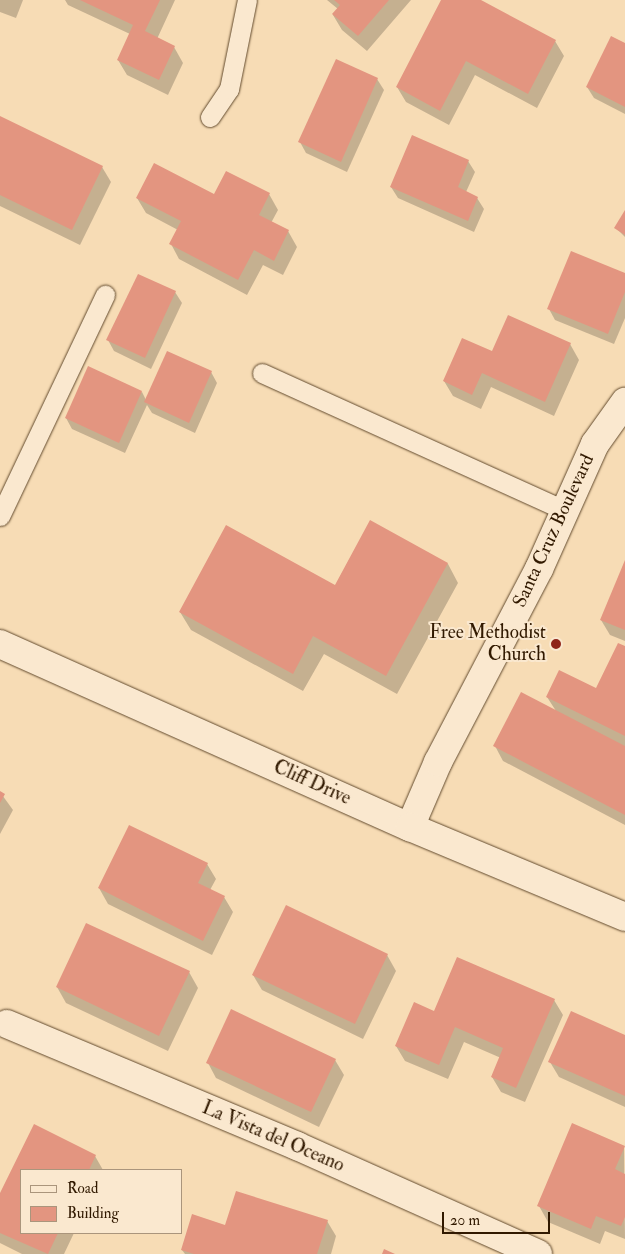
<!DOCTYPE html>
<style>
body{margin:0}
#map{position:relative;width:625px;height:1254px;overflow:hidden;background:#f7dcb5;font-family:"IM FELL Double Pica",serif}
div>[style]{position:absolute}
.shadow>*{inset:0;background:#0003}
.building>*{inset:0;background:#e39580}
.roads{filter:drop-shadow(0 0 1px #624a2d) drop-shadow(0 0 1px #624a2d)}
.service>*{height:19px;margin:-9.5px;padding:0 9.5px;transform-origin:9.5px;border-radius:9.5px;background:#fae8cf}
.minor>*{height:28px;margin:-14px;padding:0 14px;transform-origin:14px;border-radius:14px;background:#fae8cf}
.secondary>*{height:28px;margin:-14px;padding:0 14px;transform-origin:14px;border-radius:14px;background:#fae8cf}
.dots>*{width:14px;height:14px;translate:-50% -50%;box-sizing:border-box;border:2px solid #fae8cf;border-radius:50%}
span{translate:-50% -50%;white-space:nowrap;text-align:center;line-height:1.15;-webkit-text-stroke:4px #fae8cf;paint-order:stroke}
.street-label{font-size:19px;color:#311900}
.poi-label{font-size:19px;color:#311900}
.right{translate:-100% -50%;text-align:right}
.legend{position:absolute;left:20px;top:1169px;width:162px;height:65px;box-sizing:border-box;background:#fae8cf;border:1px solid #aa957c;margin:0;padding:6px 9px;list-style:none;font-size:15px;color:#311900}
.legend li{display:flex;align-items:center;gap:10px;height:25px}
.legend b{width:25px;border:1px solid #aa957c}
.scale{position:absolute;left:442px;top:1212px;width:108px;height:22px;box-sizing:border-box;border:2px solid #311900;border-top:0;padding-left:6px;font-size:15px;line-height:18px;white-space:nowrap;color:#311900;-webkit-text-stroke:4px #fae8cf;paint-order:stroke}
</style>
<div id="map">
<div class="shadow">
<i style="clip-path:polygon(0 0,23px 0,16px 18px,0 12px)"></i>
<i style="clip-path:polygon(65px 0,175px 0,157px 39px,174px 47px,183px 63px,168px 95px,127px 75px,118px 60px,130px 34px,68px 5px)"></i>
<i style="clip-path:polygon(327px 0,411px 0,367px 51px,342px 30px,333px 15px,338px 9px)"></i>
<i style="clip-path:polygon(443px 0,478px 0,555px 41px,564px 56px,537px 108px,475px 75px,449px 125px,406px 102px,397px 87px)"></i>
<i style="clip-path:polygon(625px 44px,625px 114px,594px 98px,587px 87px)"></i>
<i style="clip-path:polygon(377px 79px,384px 90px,347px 172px,306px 153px,300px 142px)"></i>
<i style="clip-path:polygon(0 117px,102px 167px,111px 182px,80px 245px,0 206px)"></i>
<i style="clip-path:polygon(468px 161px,475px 172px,466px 192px,477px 198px,484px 209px,474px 232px,398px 198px,391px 187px)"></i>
<i style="clip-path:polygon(269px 194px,278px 210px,271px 223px,288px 231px,297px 247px,283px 275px,263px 265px,247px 295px,179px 259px,171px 244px,178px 230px,146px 213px,137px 198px)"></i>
<i style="clip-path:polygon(625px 213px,625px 237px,616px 228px)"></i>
<i style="clip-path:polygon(625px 274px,625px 318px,614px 344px,555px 320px,549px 309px)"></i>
<i style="clip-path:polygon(175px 292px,182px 303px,151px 369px,114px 351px,108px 340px)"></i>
<i style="clip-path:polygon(570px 344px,579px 360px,554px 416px,491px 387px,481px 409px,453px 396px,444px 381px,492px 353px)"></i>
<i style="clip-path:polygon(211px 372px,217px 383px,195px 433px,152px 413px,147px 405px,125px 453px,72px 429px,66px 418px,142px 392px,146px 400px)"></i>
<i style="clip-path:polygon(370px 522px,448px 564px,458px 583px,397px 694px,324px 654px,303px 691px,191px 630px,180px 612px,335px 586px)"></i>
<i style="clip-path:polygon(625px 563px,625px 641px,610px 635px,601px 620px)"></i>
<i style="clip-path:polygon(625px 647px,625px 825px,503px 761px,495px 746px,556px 711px,547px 697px,597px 689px)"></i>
<i style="clip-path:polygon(0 792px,13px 810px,0 834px)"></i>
<i style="clip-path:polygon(207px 864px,216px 879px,210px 890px,224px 897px,233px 912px,212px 955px,108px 904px,99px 888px)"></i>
<i style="clip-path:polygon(387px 955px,396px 971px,363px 1039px,262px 990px,253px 975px)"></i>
<i style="clip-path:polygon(189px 972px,198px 988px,168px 1051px,66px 1003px,57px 987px)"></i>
<i style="clip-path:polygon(554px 1000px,563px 1015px,525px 1102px,501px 1092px,492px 1077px,501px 1058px,464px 1042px,448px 1079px,405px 1061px,396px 1046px,434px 1013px)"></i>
<i style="clip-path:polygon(625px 1036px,625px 1107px,559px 1077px,550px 1062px)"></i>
<i style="clip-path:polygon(335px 1060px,344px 1075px,319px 1127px,216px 1078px,208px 1063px)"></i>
<i style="clip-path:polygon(34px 1126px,95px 1156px,103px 1170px,21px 1170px,21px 1233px,74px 1233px,64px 1254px,22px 1254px,0 1243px,0 1196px)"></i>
<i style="clip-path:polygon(624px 1147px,625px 1239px,605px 1231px,600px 1244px,548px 1222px,539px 1206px)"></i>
<i style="clip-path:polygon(327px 1221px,336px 1236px,331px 1254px,185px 1254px,182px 1250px,226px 1227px)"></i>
</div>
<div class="building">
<i style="clip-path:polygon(80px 0,160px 0,145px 31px,175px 46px,159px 80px,117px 60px,133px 25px)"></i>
<i style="clip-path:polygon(334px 0,389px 0,358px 36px,332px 14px,340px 5px)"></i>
<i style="clip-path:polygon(441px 0,481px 0,556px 40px,528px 94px,466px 61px,440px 111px,396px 87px)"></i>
<i style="clip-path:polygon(611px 36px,625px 43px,625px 107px,586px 87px)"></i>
<i style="clip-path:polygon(336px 59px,378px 78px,341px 162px,298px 142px)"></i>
<i style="clip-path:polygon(0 116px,103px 166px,72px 230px,0 195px)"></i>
<i style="clip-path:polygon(412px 135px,469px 160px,458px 187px,478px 197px,468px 221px,390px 187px)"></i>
<i style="clip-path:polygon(154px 163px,214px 194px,226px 171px,270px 193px,259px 215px,289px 230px,274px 261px,254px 250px,238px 280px,169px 244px,181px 221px,136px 198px)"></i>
<i style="clip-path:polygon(625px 210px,625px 235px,614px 228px)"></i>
<i style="clip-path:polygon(571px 251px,625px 273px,625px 292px,608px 334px,547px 309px)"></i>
<i style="clip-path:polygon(138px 274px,176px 291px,145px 358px,106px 340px)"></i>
<i style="clip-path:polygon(508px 315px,571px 343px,545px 402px,482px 373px,472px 395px,443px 381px,462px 338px,492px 351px)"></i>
<i style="clip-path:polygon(167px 351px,212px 371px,189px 423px,144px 402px)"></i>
<i style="clip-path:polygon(88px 366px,142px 391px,119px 443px,65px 418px)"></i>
<i style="clip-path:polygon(370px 520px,448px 563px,386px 676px,313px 636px,293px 674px,179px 612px,226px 525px,335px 585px)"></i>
<i style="clip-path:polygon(625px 560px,625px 630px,600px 620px)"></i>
<i style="clip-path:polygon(618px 643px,625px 646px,625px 736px,546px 697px,559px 670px,596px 688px)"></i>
<i style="clip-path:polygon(521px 692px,625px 746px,625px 815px,493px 746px)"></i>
<i style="clip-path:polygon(0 791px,5px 794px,0 803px)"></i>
<i style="clip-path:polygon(129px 825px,208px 863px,198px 883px,225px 896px,203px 941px,98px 888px)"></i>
<i style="clip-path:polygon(286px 905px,388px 954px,355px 1024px,252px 975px)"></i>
<i style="clip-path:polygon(86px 923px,190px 971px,159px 1036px,56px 987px)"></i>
<i style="clip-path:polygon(457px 957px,555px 999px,516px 1088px,491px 1077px,503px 1048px,455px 1027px,439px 1065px,395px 1046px,414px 1002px,434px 1011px)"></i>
<i style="clip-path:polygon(231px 1009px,336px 1059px,311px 1112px,206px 1063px)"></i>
<i style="clip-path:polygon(571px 1011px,625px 1035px,625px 1096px,548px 1062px)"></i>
<i style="clip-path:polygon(572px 1123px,625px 1146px,615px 1169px,625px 1174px,625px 1217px,621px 1226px,596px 1216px,591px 1229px,537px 1206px)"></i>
<i style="clip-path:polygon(34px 1124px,96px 1155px,89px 1170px,21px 1170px,21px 1233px,58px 1233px,48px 1254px,0 1233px,0 1193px)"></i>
<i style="clip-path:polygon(236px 1191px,328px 1220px,317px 1254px,194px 1254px,181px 1250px,192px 1214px,225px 1225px)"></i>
<i style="clip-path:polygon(384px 1249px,395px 1254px,382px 1254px)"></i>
</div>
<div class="roads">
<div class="service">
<i style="left:210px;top:117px;width:34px;rotate:-56deg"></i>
<i style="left:229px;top:89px;width:91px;rotate:-78.6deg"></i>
<i style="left:262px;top:373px;width:334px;rotate:24.4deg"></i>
<i style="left:0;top:516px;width:245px;rotate:-64.6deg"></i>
</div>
<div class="minor">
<i style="left:410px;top:827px;width:71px;rotate:-66.7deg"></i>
<i style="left:438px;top:762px;width:218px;rotate:-62.4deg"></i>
<i style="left:539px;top:569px;width:137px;rotate:-65.9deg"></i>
<i style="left:595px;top:444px;width:52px;rotate:-54.5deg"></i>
<i style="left:7px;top:1024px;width:315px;rotate:22.8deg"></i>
<i style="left:297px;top:1146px;width:264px;rotate:24.1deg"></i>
</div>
<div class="secondary">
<i style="left:0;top:644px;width:449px;rotate:24.1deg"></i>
<i style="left:410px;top:827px;width:233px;rotate:22.7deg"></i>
</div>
</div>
<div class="dots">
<i style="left:556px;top:644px;background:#8f2418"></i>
</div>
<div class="street-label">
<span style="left:554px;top:531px;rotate:-65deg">Santa Cruz Boulevard</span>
<span style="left:312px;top:783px;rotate:24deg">Cliff Drive</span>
<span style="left:273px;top:1137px;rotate:23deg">La Vista del Oceano</span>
</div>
<div class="poi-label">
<span class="right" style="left:546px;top:644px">Free Methodist<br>Church</span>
</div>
<ul class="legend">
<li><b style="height:6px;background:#fae8cf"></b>Road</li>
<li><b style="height:14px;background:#e39580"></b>Building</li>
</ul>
<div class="scale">20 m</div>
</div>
